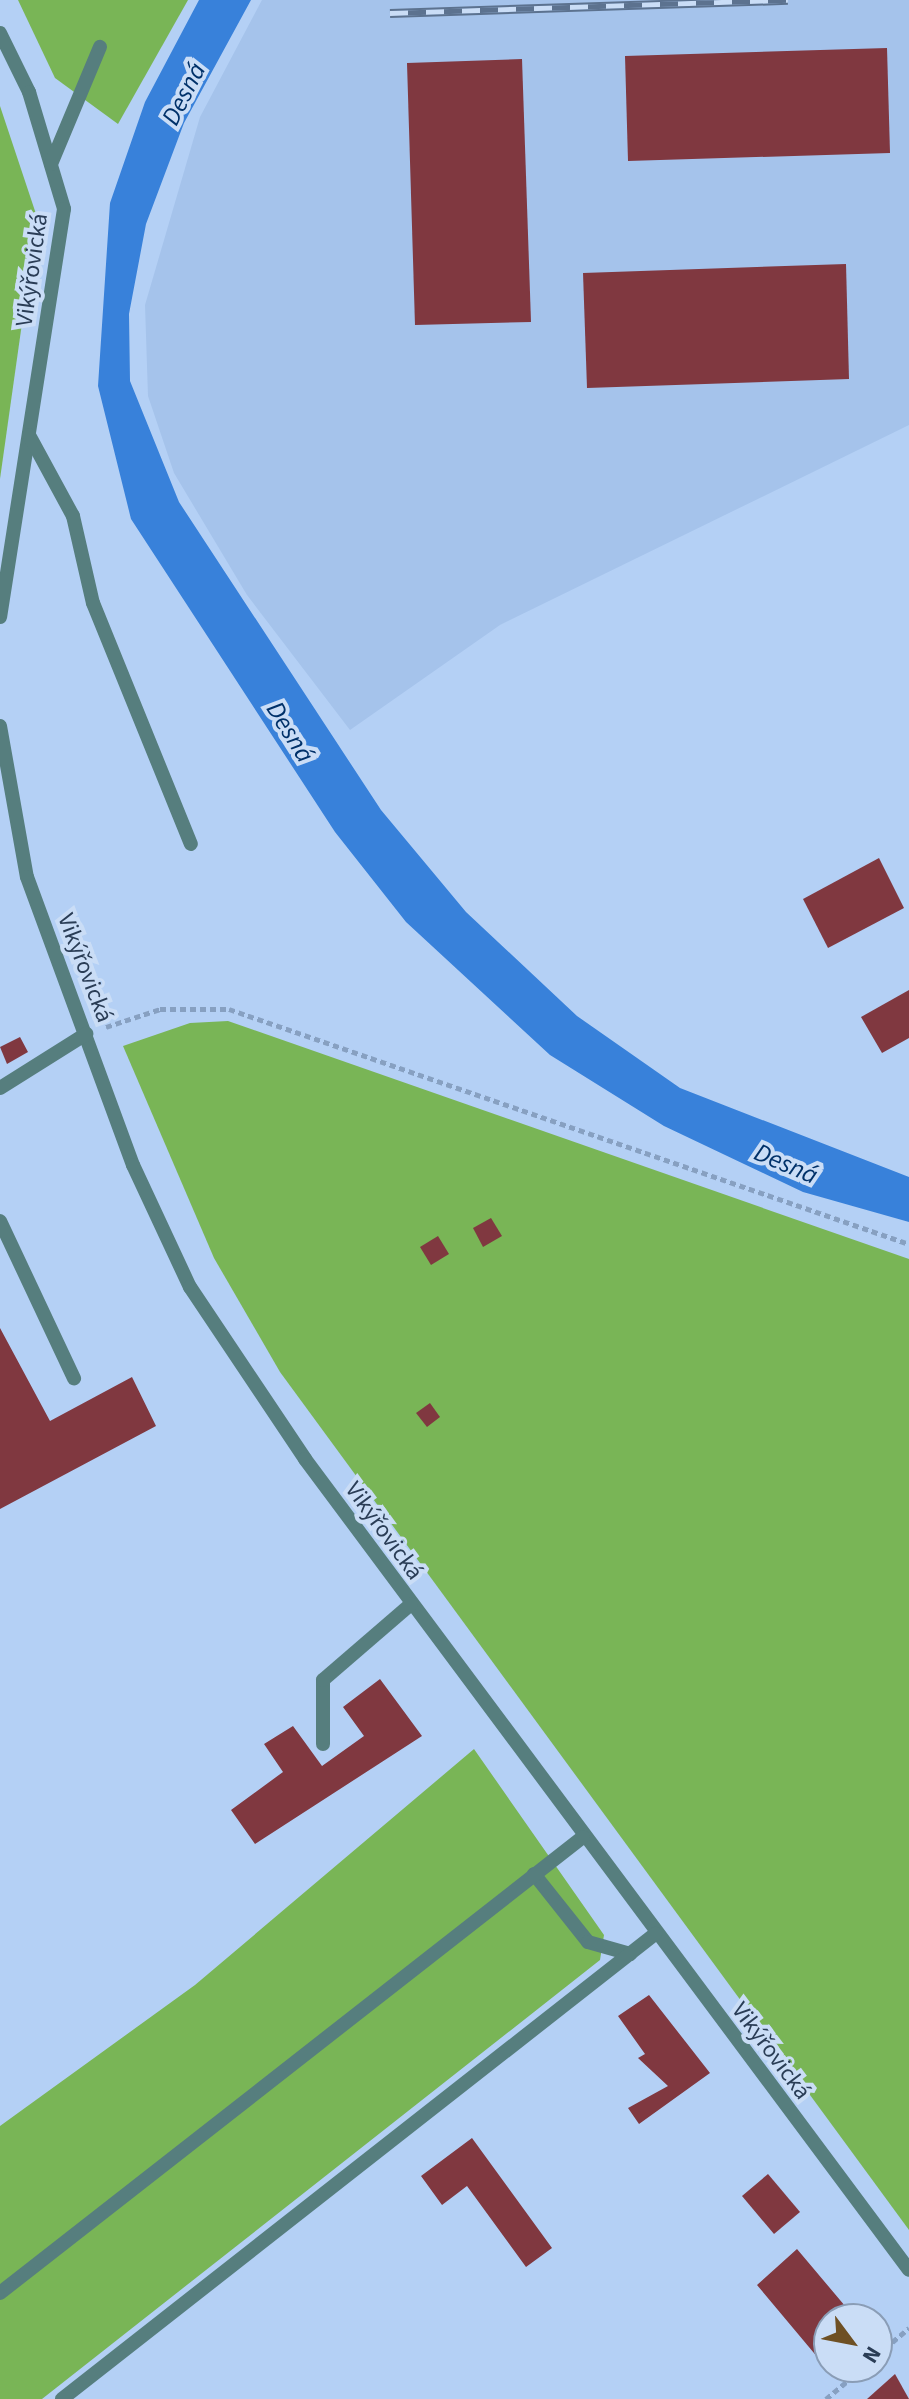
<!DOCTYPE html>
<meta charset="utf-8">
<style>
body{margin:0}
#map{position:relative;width:909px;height:2399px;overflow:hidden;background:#b4d0f5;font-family:"Source Sans 3",sans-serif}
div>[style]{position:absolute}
.built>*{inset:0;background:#a5c3eb}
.green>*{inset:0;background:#79b556}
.water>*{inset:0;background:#3881da}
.building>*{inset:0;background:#803840}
.path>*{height:5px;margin-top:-2.5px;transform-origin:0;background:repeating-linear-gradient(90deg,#87a0c1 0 6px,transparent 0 10px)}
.minor>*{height:14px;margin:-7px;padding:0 7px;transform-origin:7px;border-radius:7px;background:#567e7e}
.rail>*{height:9px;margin-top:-4.5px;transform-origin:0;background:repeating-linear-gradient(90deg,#caddf6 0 18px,#5c728f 0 36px);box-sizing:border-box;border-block:2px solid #5c728f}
span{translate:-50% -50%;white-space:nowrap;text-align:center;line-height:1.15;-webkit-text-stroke:8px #caddf6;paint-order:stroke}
.street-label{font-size:24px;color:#2a3d56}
.water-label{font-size:26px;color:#003169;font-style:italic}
.north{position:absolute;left:813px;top:2303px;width:80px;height:80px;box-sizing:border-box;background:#caddf6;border:2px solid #8a9db6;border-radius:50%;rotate:122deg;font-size:22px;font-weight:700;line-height:32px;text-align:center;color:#2a3d56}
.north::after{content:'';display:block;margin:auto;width:28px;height:36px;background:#6e5024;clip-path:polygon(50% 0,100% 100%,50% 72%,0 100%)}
</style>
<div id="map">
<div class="built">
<i style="clip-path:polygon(262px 0,909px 0,909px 425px,500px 625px,350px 730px,247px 595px,174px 473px,148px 396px,145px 305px,200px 117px)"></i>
</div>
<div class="green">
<i style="clip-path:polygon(18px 0,188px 0,118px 124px,55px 78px)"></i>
<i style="clip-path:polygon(0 106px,37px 217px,0 479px)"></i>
<i style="clip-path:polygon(228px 1021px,909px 1259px,909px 2230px,280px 1372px,214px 1258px,123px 1046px,190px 1023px)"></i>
<i style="clip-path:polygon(474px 1749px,604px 1935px,600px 1960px,42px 2399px,0 2399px,0 2126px,195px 1985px)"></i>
</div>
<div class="water">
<i style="clip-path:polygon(199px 0,251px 0,184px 123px,146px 224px,129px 314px,130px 381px,179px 502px,381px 810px,466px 912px,577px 1016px,680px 1088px,909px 1177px,909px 1222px,803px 1192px,664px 1126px,550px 1055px,406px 922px,335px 832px,131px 519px,98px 386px,110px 203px,145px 102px)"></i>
</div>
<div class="building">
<i style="clip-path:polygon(887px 48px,890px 153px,628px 161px,625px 56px)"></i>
<i style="clip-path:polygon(522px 59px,531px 322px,415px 325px,407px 63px)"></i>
<i style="clip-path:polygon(846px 264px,849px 379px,587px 388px,583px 273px)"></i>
<i style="clip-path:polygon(879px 858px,904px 908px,828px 948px,803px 899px)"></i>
<i style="clip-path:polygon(909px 990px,909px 1038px,882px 1053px,861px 1017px)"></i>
<i style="clip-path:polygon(20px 1037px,28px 1052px,7px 1064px,0 1047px)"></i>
<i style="clip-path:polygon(491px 1218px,502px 1236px,483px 1247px,473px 1228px)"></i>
<i style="clip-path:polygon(438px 1236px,449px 1254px,431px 1265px,420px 1247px)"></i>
<i style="clip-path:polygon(0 1328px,50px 1421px,132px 1377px,156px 1426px,0 1509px)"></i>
<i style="clip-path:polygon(430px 1403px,440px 1417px,427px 1427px,416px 1413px)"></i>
<i style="clip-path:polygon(380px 1679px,422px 1736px,255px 1844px,231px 1810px,283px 1772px,264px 1744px,293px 1726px,322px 1766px,364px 1736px,343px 1707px)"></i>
<i style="clip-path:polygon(649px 1995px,710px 2073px,639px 2124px,628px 2108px,668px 2086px,638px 2058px,645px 2054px,618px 2016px)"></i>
<i style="clip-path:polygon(472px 2138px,552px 2248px,526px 2267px,467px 2186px,442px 2205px,421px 2176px)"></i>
<i style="clip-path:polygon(768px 2174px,800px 2212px,774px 2234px,742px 2196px)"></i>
<i style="clip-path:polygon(797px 2249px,856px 2319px,829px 2319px,824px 2365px,757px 2285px)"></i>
<i style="clip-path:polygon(895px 2374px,909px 2399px,867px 2399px)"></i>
</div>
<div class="path">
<i style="left:106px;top:1027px;width:57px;rotate:-18.4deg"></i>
<i style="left:160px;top:1009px;width:69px"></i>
<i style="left:229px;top:1009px;width:719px;rotate:19.06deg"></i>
<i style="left:877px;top:2355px;width:42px;rotate:-40.2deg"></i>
<i style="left:826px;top:2399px;width:50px;rotate:-40.1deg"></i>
</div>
<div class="minor">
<i style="left:0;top:33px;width:66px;rotate:63.8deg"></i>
<i style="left:29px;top:92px;width:122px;rotate:73.3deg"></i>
<i style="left:64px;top:209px;width:413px;rotate:98.9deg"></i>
<i style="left:51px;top:164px;width:127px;rotate:-67.3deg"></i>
<i style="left:29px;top:435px;width:92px;rotate:61.5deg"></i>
<i style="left:73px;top:516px;width:89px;rotate:77.1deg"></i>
<i style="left:93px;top:603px;width:260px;rotate:67.9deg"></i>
<i style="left:0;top:726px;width:153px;rotate:79.9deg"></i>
<i style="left:27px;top:877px;width:307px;rotate:69.8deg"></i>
<i style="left:133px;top:1165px;width:135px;rotate:65deg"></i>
<i style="left:190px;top:1287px;width:207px;rotate:56.2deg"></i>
<i style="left:305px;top:1459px;width:1011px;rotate:53.32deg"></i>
<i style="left:0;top:1088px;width:102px;rotate:-32.1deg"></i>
<i style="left:0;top:1221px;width:174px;rotate:64.8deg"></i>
<i style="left:323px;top:1744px;width:64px;rotate:-90deg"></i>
<i style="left:323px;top:1680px;width:116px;rotate:-40.8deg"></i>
<i style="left:534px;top:1874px;width:87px;rotate:51.5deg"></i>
<i style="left:588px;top:1942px;width:44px;rotate:15.9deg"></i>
<i style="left:0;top:2293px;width:740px;rotate:-38.03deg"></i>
<i style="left:62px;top:2399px;width:754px;rotate:-38.1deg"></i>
</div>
<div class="rail">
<i style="left:390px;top:13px;width:398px;rotate:-1.9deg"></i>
</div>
<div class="street-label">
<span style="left:32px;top:270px;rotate:-82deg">Vikýřovická</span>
<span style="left:85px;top:968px;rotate:69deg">Vikýřovická</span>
<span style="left:384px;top:1531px;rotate:54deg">Vikýřovická</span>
<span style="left:771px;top:2051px;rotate:53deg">Vikýřovická</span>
</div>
<div class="water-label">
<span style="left:184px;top:94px;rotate:-63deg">Desná</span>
<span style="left:290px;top:732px;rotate:58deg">Desná</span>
<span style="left:786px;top:1164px;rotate:23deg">Desná</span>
</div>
<div class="north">N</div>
</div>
